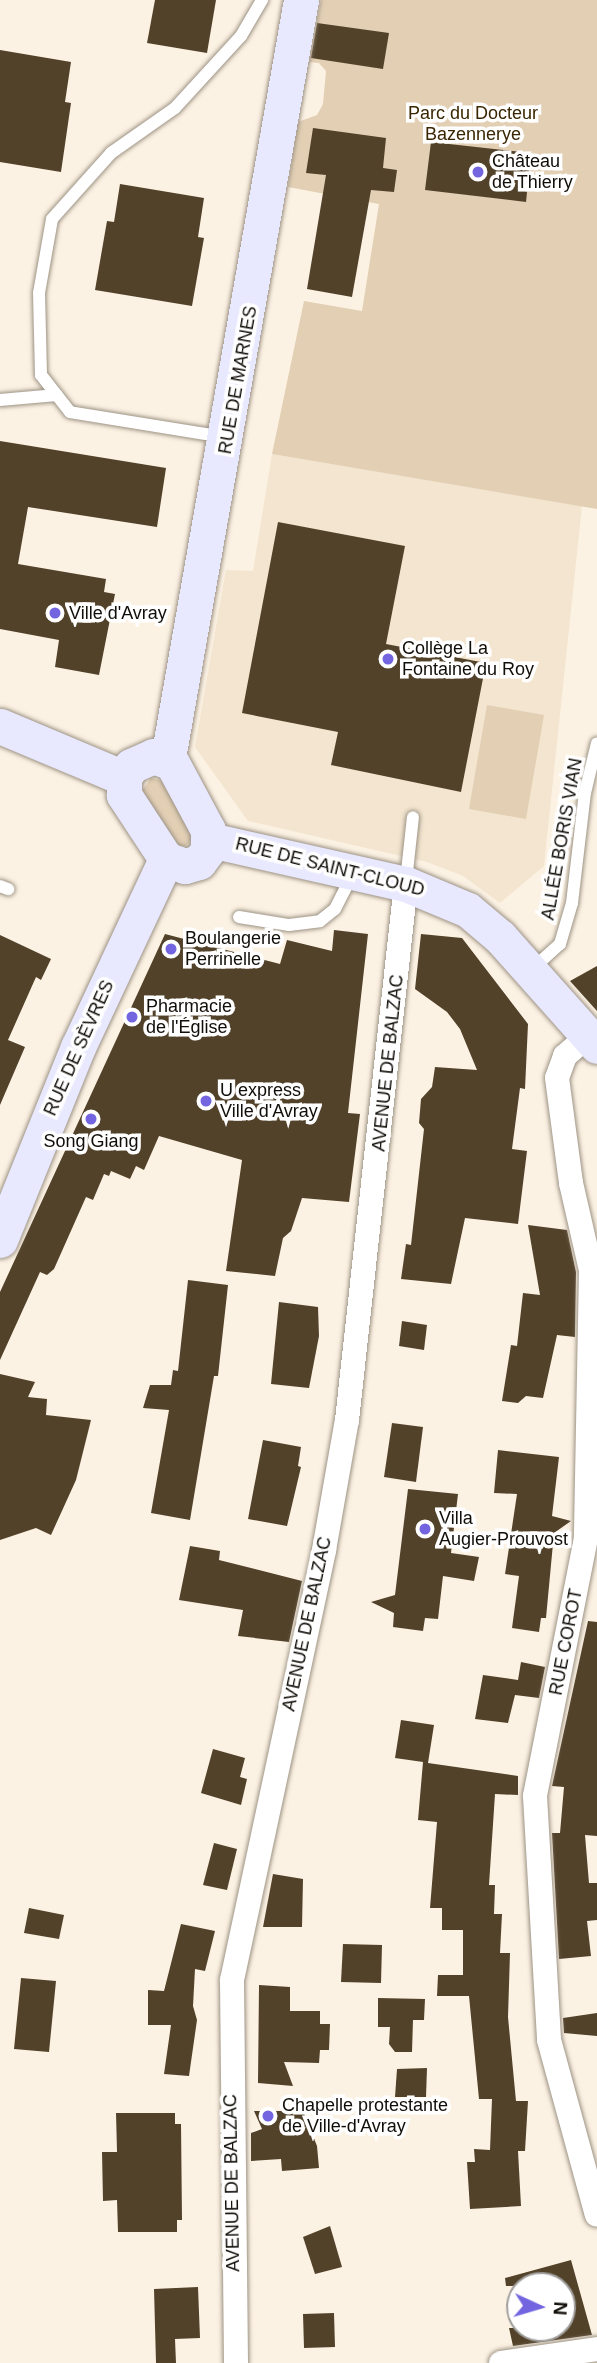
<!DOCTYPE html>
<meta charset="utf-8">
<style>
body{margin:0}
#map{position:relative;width:597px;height:2363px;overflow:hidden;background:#fcf2e3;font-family:Helvetica,sans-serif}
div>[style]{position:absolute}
.built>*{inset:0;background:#f3e5cf}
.green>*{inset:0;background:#e2cfb4}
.building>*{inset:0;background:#52422a}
.roads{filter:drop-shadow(0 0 2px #9d9385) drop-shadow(0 0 2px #9d9385)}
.service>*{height:12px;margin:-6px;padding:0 6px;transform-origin:6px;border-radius:6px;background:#fff}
.minor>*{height:24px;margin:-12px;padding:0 12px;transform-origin:12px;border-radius:12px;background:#fff}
.secondary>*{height:35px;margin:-17.5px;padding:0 17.5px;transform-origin:17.5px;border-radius:17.5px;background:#e8e8ff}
.dots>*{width:19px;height:19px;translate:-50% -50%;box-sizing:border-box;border:4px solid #fff;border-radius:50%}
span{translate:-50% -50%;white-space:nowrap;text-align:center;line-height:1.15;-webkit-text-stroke:7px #fff;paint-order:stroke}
.park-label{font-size:18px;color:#3a2602}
.poi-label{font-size:18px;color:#110e09}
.left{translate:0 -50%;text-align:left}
.street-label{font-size:18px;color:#110e09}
.north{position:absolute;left:506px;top:2272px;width:70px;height:70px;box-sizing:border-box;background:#fff;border:2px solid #a09f9d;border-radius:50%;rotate:94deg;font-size:19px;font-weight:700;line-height:28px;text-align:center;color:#110e09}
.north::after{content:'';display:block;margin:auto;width:24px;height:32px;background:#7365e0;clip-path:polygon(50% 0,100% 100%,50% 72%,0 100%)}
</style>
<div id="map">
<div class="built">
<i style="clip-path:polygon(272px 454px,582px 506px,544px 866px,500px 903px,463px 876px,427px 862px,248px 821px,195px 747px,226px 570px,253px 571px)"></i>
</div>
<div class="green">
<i style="clip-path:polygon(321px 0,597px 0,597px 509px,272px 454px,304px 301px,362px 311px,379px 204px,288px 187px,298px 122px,317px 115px,323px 104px,326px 71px,319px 63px,309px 62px)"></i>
<i style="clip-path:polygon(487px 705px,544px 715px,526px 819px,469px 809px)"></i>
<i style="clip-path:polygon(151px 778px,163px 781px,194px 839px,185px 846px,177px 846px,142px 791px)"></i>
</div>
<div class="building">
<i style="clip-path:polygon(155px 0,216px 0,207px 53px,147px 43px)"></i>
<i style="clip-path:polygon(317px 23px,389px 33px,383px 69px,311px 58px)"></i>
<i style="clip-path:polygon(0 50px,71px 62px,65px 102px,71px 103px,61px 172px,0 162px)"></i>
<i style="clip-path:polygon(313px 128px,386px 138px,383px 168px,397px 170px,394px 192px,371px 190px,352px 297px,307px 289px,326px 175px,306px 173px)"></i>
<i style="clip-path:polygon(431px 142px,531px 153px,526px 202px,425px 190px)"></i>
<i style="clip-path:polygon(120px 184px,204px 198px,198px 237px,204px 238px,192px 306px,95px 290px,107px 221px,114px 222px)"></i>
<i style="clip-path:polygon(0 441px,166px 468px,157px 527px,28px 507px,18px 564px,106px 579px,104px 592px,115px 594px,99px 675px,55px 667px,59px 640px,0 629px)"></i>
<i style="clip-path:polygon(278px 522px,405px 546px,386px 644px,486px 663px,461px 792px,331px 765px,338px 732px,242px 713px)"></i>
<i style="clip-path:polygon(334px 930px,368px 934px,348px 1113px,360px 1114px,349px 1202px,302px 1198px,291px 1231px,283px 1238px,275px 1276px,226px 1271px,242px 1160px,159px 1136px,144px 1170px,136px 1166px,130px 1179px,111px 1171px,109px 1176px,104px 1174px,93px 1200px,86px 1197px,54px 1269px,47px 1275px,40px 1272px,0 1360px,0 1292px,165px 934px,280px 964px,287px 940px,332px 951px)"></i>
<i style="clip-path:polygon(421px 934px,462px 938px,528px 1024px,525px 1089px,520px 1088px,512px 1149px,527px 1151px,518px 1224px,465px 1218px,451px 1284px,401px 1279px,406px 1244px,411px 1245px,424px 1129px,419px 1123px,421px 1099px,432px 1087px,435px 1067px,477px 1070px,460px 1029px,447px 1012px,415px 989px)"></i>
<i style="clip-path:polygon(0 935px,51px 959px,41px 980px,36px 977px,8px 1040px,25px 1047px,0 1105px)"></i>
<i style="clip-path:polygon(597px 966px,597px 1011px,570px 981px)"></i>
<i style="clip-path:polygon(528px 1225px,567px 1230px,576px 1272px,575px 1337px,557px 1335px,543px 1398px,526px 1396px,518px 1403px,502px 1401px,511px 1345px,517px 1346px,523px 1293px,540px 1295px)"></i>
<i style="clip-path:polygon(188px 1280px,228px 1285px,218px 1376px,214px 1376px,190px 1520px,151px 1513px,169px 1410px,143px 1408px,150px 1385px,171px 1385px,173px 1370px,178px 1371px)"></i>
<i style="clip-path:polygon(279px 1302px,318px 1307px,319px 1336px,309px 1388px,271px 1384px)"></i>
<i style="clip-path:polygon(402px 1321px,427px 1325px,424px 1350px,399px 1346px)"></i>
<i style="clip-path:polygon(0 1374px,35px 1382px,28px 1397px,47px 1399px,46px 1415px,91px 1420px,76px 1480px,51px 1535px,36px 1528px,0 1540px)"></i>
<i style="clip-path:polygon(392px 1423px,423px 1427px,416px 1482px,384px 1477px)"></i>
<i style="clip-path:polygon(263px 1440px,301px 1447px,298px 1466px,301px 1467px,287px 1526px,248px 1519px)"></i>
<i style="clip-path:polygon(498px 1450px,559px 1457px,552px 1516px,571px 1521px,554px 1533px,546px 1618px,541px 1618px,539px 1632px,512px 1628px,519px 1576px,505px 1574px,517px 1494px,494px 1493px)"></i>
<i style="clip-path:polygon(408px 1489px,458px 1494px,451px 1553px,479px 1557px,474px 1581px,443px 1576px,438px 1619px,425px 1618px,423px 1631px,393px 1627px,394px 1613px,371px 1602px,395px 1595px)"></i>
<i style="clip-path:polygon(190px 1546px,220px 1551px,219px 1560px,302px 1581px,289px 1642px,238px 1636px,243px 1610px,179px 1600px)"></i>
<i style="clip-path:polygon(588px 1621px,597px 1622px,597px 1836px,585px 1835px,589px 1883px,597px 1883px,597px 1920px,587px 1921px,591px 1956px,559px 1959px,552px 1833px,560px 1833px,564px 1787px,552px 1786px)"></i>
<i style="clip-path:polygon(521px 1662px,545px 1667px,539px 1698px,515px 1695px,508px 1723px,475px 1719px,483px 1675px,518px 1680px)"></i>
<i style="clip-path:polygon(401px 1720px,434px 1725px,428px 1763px,518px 1776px,518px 1795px,495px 1794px,489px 1885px,495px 1885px,494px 1914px,502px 1914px,500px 1953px,510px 1953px,508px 2017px,516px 2101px,528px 2101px,525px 2151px,518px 2151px,521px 2206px,470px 2209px,467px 2162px,475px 2162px,474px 2149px,490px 2150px,492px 2099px,479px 2099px,469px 1996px,437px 1996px,438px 1975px,463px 1975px,463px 1930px,442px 1930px,442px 1908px,430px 1908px,437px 1822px,418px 1820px,423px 1762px,395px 1758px)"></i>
<i style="clip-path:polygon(213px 1749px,245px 1758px,240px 1777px,247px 1779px,241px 1805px,201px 1793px)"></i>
<i style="clip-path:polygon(214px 1843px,237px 1849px,227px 1890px,203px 1885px)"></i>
<i style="clip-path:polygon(273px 1874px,303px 1879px,302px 1927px,263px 1927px)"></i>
<i style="clip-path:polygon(29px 1908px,64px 1915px,59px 1939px,24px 1933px)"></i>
<i style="clip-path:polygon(181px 1924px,215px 1931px,205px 1971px,195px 1969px,193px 2006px,197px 2020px,189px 2076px,164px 2074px,171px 2025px,148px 2025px,148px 1990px,164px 1991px)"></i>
<i style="clip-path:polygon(343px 1944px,382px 1945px,381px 1983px,341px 1982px)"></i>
<i style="clip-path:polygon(21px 1978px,56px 1981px,49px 2052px,14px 2049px)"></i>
<i style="clip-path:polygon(259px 1985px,290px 1987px,290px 2011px,320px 2011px,320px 2024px,330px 2024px,329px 2050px,320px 2050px,319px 2063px,284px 2062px,293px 2086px,258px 2083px)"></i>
<i style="clip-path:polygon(378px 1998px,425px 1999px,424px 2020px,413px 2020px,412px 2052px,395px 2052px,389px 2044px,390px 2027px,378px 2027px)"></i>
<i style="clip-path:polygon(597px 2013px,597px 2036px,564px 2033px,563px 2018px)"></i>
<i style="clip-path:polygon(427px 2068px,426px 2097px,395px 2097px,397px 2069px)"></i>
<i style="clip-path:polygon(254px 2111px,303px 2111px,317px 2146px,319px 2168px,282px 2171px,281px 2159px,251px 2161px,251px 2133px,262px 2129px)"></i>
<i style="clip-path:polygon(116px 2113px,175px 2113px,175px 2124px,181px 2124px,182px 2220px,177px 2220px,177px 2232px,118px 2232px,117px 2200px,103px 2201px,102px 2152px,117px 2152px)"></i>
<i style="clip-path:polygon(330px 2226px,342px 2267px,315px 2274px,303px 2237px)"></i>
<i style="clip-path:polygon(571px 2260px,592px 2335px,513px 2346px,509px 2328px,562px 2328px,562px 2286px,506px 2286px,505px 2278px)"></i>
<i style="clip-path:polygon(198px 2287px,200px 2338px,175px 2339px,176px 2363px,156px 2363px,154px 2289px)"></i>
<i style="clip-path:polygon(334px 2313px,335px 2347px,304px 2348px,303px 2314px)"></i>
</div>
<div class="roads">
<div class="service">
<i style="left:0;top:400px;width:57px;rotate:-5deg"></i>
<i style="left:224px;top:437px;width:156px;rotate:-170.8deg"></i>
<i style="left:70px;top:412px;width:47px;rotate:-128.1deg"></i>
<i style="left:41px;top:375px;width:82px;rotate:-91.4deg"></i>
<i style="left:39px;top:293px;width:75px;rotate:-80deg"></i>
<i style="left:52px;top:219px;width:89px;rotate:-48.2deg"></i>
<i style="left:111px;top:153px;width:78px;rotate:-35.1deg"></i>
<i style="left:175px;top:108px;width:98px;rotate:-47.5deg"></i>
<i style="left:241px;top:36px;width:42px;rotate:-59.7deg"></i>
<i style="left:406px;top:881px;width:64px;rotate:-83.8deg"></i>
<i style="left:0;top:886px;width:9px;rotate:21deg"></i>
<i style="left:239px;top:917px;width:51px;rotate:9.1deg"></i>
<i style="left:289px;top:925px;width:31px;rotate:-7deg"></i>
<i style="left:320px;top:921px;width:19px;rotate:-39deg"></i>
<i style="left:335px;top:909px;width:37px;rotate:-63deg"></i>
<i style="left:531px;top:970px;width:39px;rotate:-42deg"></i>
<i style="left:560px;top:944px;width:43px;rotate:-73.7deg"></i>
<i style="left:572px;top:903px;width:111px;rotate:-83.3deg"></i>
<i style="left:585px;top:793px;width:51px;rotate:-76.5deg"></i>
</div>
<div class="minor">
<i style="left:589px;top:1035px;width:32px;rotate:139deg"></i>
<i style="left:565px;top:1056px;width:23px;rotate:110deg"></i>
<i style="left:557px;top:1078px;width:106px;rotate:82.4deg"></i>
<i style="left:571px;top:1183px;width:89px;rotate:77.1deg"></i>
<i style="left:591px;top:1270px;width:268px;rotate:91.1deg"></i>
<i style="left:586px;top:1538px;width:263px;rotate:101.2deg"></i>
<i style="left:535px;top:1796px;width:244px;rotate:86.7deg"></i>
<i style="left:549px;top:2040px;width:181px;rotate:74.7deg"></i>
<i style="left:236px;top:2363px;width:383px;rotate:-90.6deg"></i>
<i style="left:232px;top:1980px;width:440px;rotate:-77.9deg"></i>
<i style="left:324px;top:1550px;width:132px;rotate:-80deg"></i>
<i style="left:347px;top:1420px;width:539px;rotate:-83.72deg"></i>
<i style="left:501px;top:2363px;width:97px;rotate:-8.3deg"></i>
</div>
<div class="secondary">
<i style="left:0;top:726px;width:134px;rotate:22.8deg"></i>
<i style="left:153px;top:756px;width:20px;rotate:20deg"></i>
<i style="left:172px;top:763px;width:76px;rotate:61.8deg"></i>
<i style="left:208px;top:830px;width:20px;rotate:90deg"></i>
<i style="left:208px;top:850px;width:15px;rotate:127deg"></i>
<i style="left:199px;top:862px;width:15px;rotate:164deg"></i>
<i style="left:185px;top:866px;width:20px;rotate:-160deg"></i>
<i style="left:166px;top:859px;width:77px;rotate:-123.3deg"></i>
<i style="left:124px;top:795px;width:17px;rotate:-90deg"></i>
<i style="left:124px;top:778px;width:14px;rotate:-60deg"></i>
<i style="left:131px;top:766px;width:24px;rotate:-24deg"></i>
<i style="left:168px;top:758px;width:770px;rotate:-80.05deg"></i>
<i style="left:210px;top:840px;width:201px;rotate:12.7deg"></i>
<i style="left:406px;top:884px;width:67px;rotate:22.8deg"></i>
<i style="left:468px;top:910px;width:42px;rotate:40.2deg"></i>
<i style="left:500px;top:937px;width:146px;rotate:48.3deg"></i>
<i style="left:0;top:1240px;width:208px;rotate:-68deg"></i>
<i style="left:78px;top:1047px;width:208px;rotate:-64.9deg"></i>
</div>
</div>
<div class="dots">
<i style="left:478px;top:172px;background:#7365e0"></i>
<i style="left:55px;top:613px;background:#7365e0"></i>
<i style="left:388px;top:659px;background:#7365e0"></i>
<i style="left:171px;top:949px;background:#7365e0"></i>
<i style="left:132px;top:1017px;background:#7365e0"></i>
<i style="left:206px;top:1101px;background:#7365e0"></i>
<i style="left:91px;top:1119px;background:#7365e0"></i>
<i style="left:425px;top:1529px;background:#7365e0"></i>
<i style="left:268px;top:2116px;background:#7365e0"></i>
</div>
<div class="park-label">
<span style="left:473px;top:124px">Parc du Docteur<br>Bazennerye</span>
</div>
<div class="poi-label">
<span class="left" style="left:492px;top:172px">Château<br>de Thierry</span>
<span class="left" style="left:69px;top:613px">Ville d'Avray</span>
<span class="left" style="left:402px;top:659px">Collège La<br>Fontaine du Roy</span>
<span class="left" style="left:185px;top:949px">Boulangerie<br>Perrinelle</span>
<span class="left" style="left:146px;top:1017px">Pharmacie<br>de l'Église</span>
<span class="left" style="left:220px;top:1101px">U express<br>Ville d'Avray</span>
<span style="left:91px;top:1141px">Song Giang</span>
<span class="left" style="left:439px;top:1529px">Villa<br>Augier-Prouvost</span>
<span class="left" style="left:282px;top:2116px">Chapelle protestante<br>de Ville-d'Avray</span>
</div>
<div class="street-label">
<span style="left:238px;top:380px;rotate:-80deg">RUE DE MARNES</span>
<span style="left:562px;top:839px;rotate:-80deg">ALLÉE BORIS VIAN</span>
<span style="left:330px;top:867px;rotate:14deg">RUE DE SAINT-CLOUD</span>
<span style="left:79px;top:1048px;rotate:-66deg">RUE DE SÈVRES</span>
<span style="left:388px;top:1063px;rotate:-84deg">AVENUE DE BALZAC</span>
<span style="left:307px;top:1624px;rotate:-78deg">AVENUE DE BALZAC</span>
<span style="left:566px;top:1642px;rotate:-79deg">RUE COROT</span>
<span style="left:232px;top:2183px;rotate:-91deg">AVENUE DE BALZAC</span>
</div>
<div class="north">N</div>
</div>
